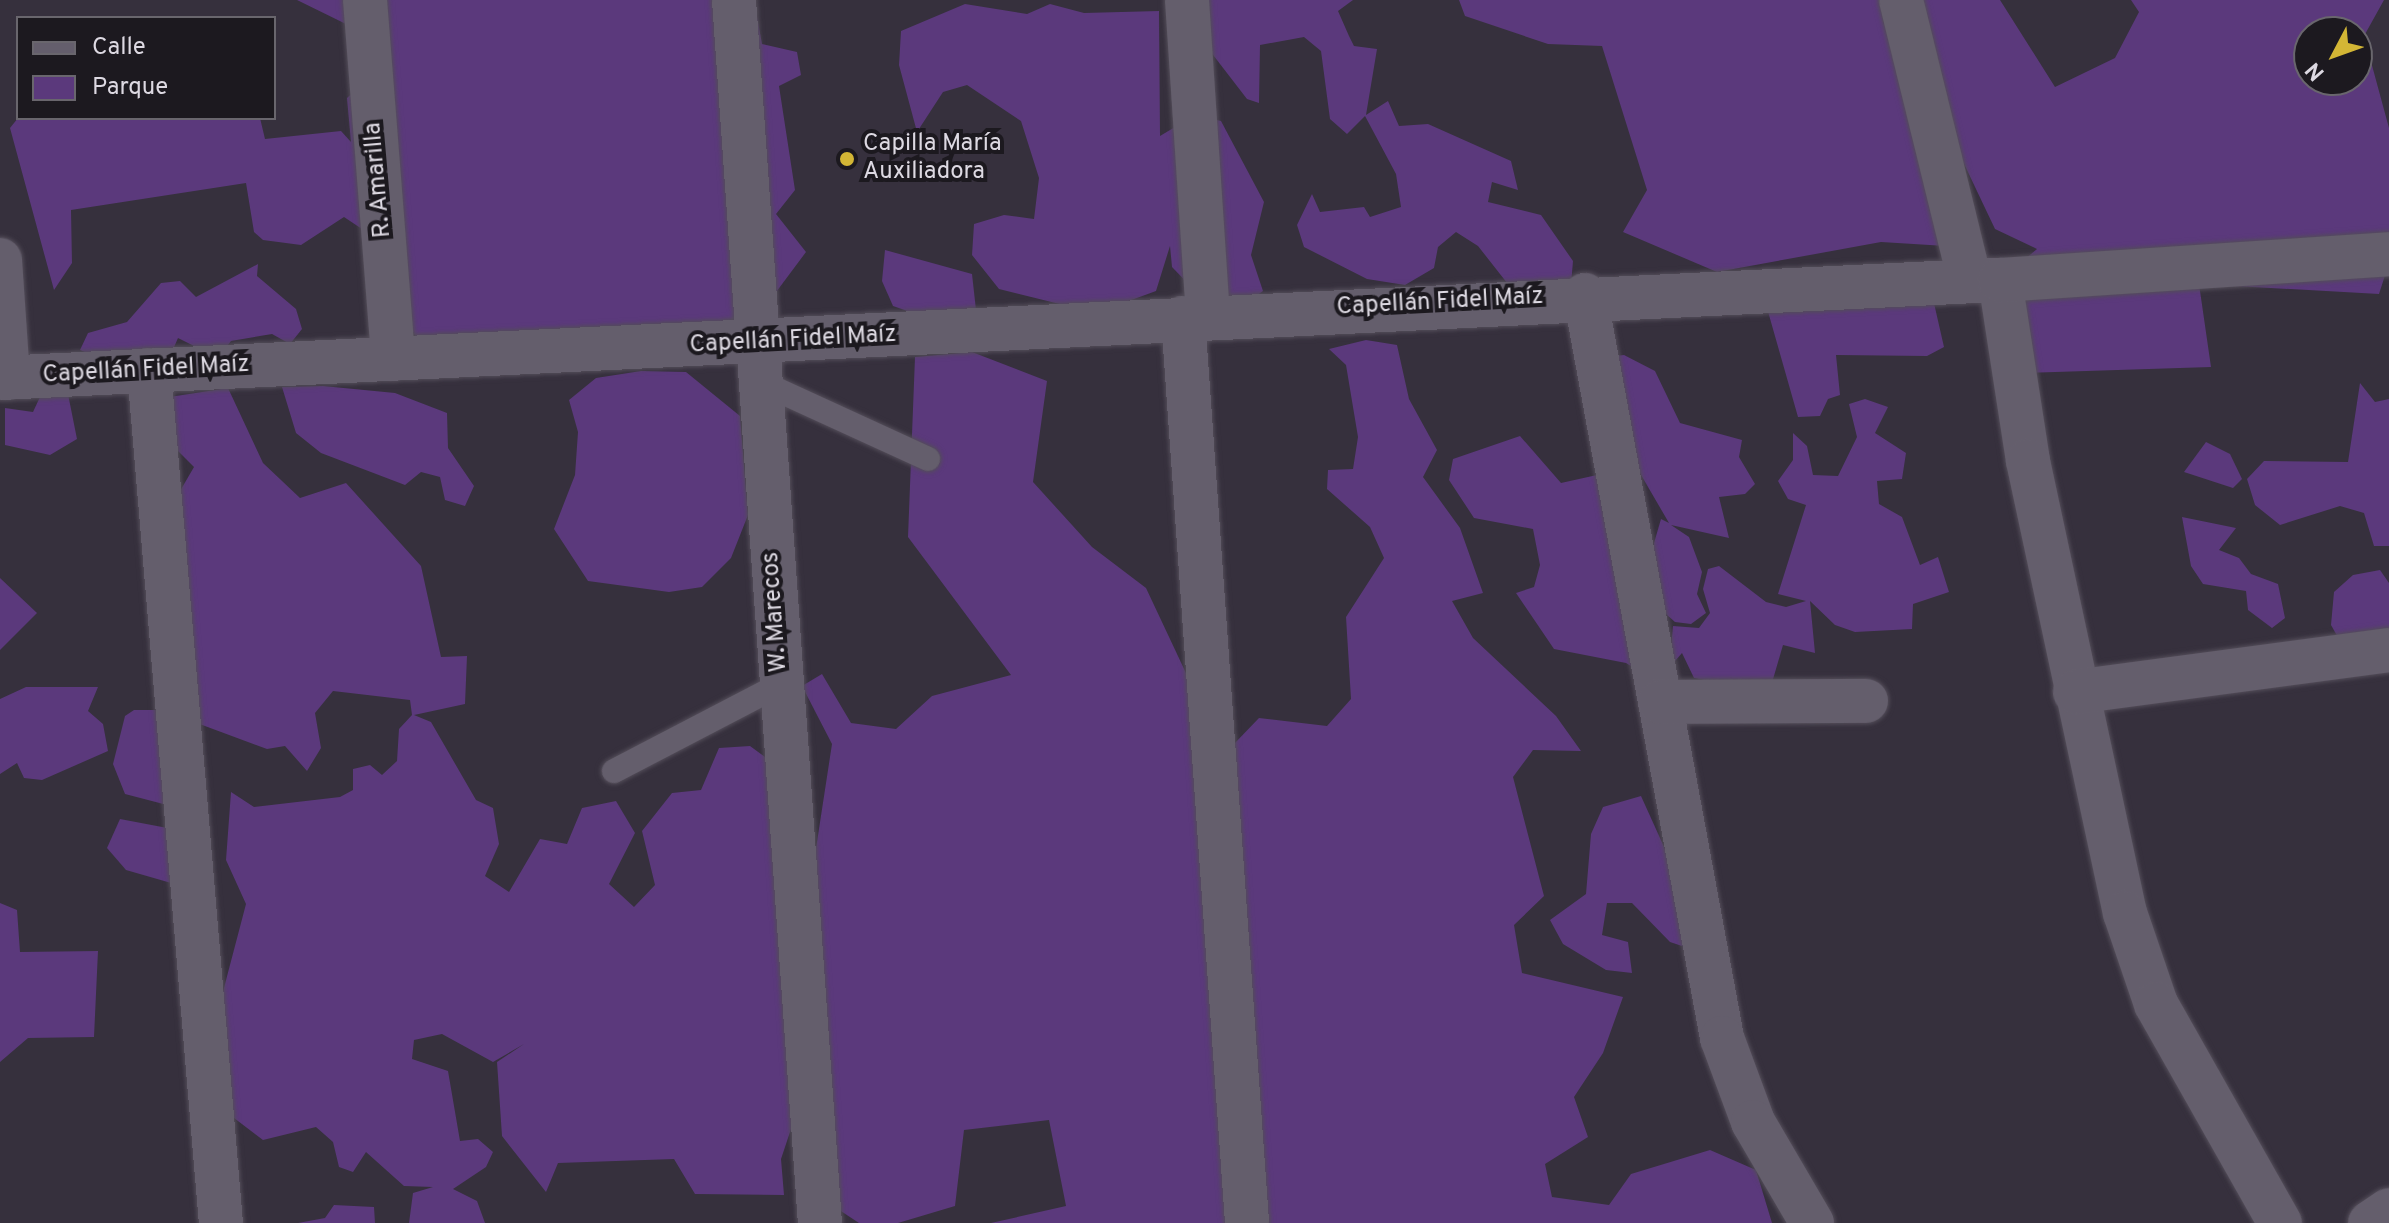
<!DOCTYPE html>
<meta charset="utf-8">
<style>
body{margin:0}
#map{position:relative;width:2389px;height:1223px;overflow:hidden;background:#36303d;font-family:Overpass,sans-serif}
div>[style]{position:absolute}
.green>*{inset:0;background:#5b397c}
.roads{filter:drop-shadow(0 0 2px #534d59) drop-shadow(0 0 2px #534d59)}
.lane>*{height:24px;margin:-12px;padding:0 12px;transform-origin:12px;border-radius:12px;background:#645e6c}
.street>*{height:44px;margin:-22px;padding:0 22px;transform-origin:22px;border-radius:22px;background:#645e6c}
.dots>*{width:22px;height:22px;translate:-50% -50%;box-sizing:border-box;border:4px solid #1c191f;border-radius:50%}
span{translate:-50% -50%;white-space:nowrap;text-align:center;line-height:1.15;-webkit-text-stroke:8px #1c191f;paint-order:stroke}
.poi-label{font-size:24px;color:#ddd9e2}
.left{translate:0 -50%;text-align:left}
.street-label{font-size:24px;color:#ddd9e2}
.legend{position:absolute;left:16px;top:16px;width:260px;height:104px;box-sizing:border-box;background:#1c191f;border:2px solid #69666d;margin:0;padding:10px 14px;list-style:none;font-size:24px;color:#ddd9e2}
.legend li{display:flex;align-items:center;gap:16px;height:40px}
.legend b{width:40px;border:2px solid #69666d}
.north{position:absolute;left:2293px;top:16px;width:80px;height:80px;box-sizing:border-box;background:#1c191f;border:2px solid #69666d;border-radius:50%;rotate:229deg;font-size:22px;font-weight:700;line-height:32px;text-align:center;color:#ddd9e2}
.north::after{content:'';display:block;margin:auto;width:28px;height:36px;background:#d3b635;clip-path:polygon(50% 0,100% 100%,50% 72%,0 100%)}
</style>
<div id="map">
<div class="green">
<i style="clip-path:polygon(297px 0,754px 0,762px 44px,797px 52px,801px 75px,779px 86px,795px 190px,776px 214px,806px 252px,744px 335px,415px 336px,368px 233px,344px 217px,301px 245px,263px 240px,254px 232px,246px 183px,71px 210px,72px 263px,54px 290px,10px 128px,18px 118px,260px 118px,265px 139px,341px 131px,351px 142px,347px 98px,371px 76px,350px 26px)"></i>
<i style="clip-path:polygon(1198px 0,1353px 0,1338px 11px,1349px 36px,1354px 46px,1377px 49px,1366px 115px,1388px 101px,1399px 126px,1428px 124px,1511px 161px,1518px 190px,1492px 182px,1488px 202px,1541px 215px,1573px 261px,1571px 285px,1511px 288px,1478px 246px,1456px 232px,1438px 247px,1434px 268px,1405px 285px,1367px 279px,1304px 247px,1297px 225px,1312px 194px,1320px 212px,1364px 207px,1370px 217px,1401px 207px,1396px 174px,1365px 116px,1347px 134px,1330px 119px,1321px 51px,1304px 37px,1260px 45px,1259px 103px,1247px 99px,1210px 51px)"></i>
<i style="clip-path:polygon(evenodd,1459px 0,1879px 0,1884px 24px,1898px 0,2000px 0,2055px 87px,2115px 58px,2139px 12px,2131px 0,2384px 0,2364px 36px,2389px 128px,2389px 263px,2379px 294px,2199px 284px,2211px 367px,2024px 373px,2000px 280px,2037px 249px,1995px 229px,1946px 126px,1962px 247px,1881px 242px,1717px 272px,1623px 232px,1647px 190px,1602px 46px,1548px 44px,1465px 16px,1459px 0,2309px 32px,2357px 32px,2357px 80px,2309px 80px,2309px 32px)"></i>
<i style="clip-path:polygon(965px 4px,1027px 14px,1050px 4px,1084px 13px,1159px 11px,1160px 136px,1195px 115px,1221px 121px,1264px 202px,1251px 255px,1263px 291px,1238px 309px,1198px 294px,1172px 267px,1170px 246px,1156px 291px,1096px 313px,999px 289px,972px 255px,974px 224px,1004px 215px,1034px 219px,1039px 178px,1021px 121px,967px 85px,943px 92px,917px 132px,899px 65px,901px 31px)"></i>
<i style="clip-path:polygon(885px 250px,972px 274px,976px 310px,933px 320px,893px 306px,882px 281px)"></i>
<i style="clip-path:polygon(258px 264px,257px 276px,296px 309px,302px 329px,290px 344px,272px 334px,231px 341px,218px 358px,178px 338px,168px 361px,99px 358px,80px 350px,88px 333px,127px 322px,161px 283px,180px 281px,196px 297px)"></i>
<i style="clip-path:polygon(1931px 290px,1944px 347px,1927px 356px,1836px 355px,1840px 395px,1828px 399px,1820px 416px,1798px 417px,1767px 308px)"></i>
<i style="clip-path:polygon(1366px 340px,1397px 345px,1409px 399px,1437px 450px,1423px 477px,1460px 528px,1483px 593px,1452px 601px,1473px 638px,1556px 716px,1581px 751px,1533px 750px,1513px 777px,1544px 896px,1514px 925px,1522px 973px,1623px 997px,1603px 1053px,1574px 1097px,1588px 1137px,1545px 1164px,1552px 1197px,1609px 1205px,1631px 1174px,1710px 1150px,1756px 1170px,1772px 1223px,991px 1223px,1066px 1206px,1049px 1120px,964px 1130px,955px 1206px,898px 1223px,859px 1223px,818px 1196px,793px 1123px,781px 1159px,784px 1195px,695px 1194px,674px 1159px,558px 1163px,546px 1192px,502px 1136px,497px 1062px,524px 1044px,493px 1062px,442px 1034px,414px 1040px,412px 1059px,448px 1071px,460px 1141px,478px 1139px,493px 1152px,486px 1167px,453px 1189px,477px 1201px,485px 1223px,409px 1223px,413px 1193px,433px 1187px,404px 1186px,366px 1152px,353px 1172px,339px 1167px,333px 1142px,316px 1127px,263px 1140px,234px 1118px,220px 1003px,246px 904px,226px 860px,231px 792px,254px 807px,340px 797px,353px 790px,353px 769px,370px 765px,382px 775px,397px 761px,399px 729px,412px 715px,410px 700px,333px 691px,315px 713px,321px 748px,307px 771px,285px 746px,267px 749px,178px 716px,180px 491px,194px 467px,176px 449px,163px 398px,228px 388px,263px 463px,300px 498px,346px 483px,421px 566px,441px 657px,467px 656px,465px 704px,414px 715px,431px 722px,476px 800px,493px 808px,499px 844px,485px 876px,509px 892px,540px 839px,567px 844px,582px 808px,616px 801px,635px 833px,609px 884px,634px 907px,655px 885px,642px 831px,672px 793px,701px 790px,719px 748px,750px 746px,788px 774px,815px 855px,832px 744px,802px 686px,822px 674px,851px 723px,896px 729px,932px 696px,1011px 675px,908px 537px,915px 357px,972px 352px,1047px 381px,1033px 482px,1092px 547px,1146px 588px,1201px 705px,1233px 745px,1259px 718px,1327px 726px,1351px 699px,1346px 617px,1384px 558px,1370px 527px,1327px 489px,1328px 470px,1353px 469px,1358px 437px,1346px 365px,1329px 349px)"></i>
<i style="clip-path:polygon(1624px 355px,1655px 371px,1680px 423px,1742px 440px,1739px 457px,1755px 484px,1745px 494px,1719px 497px,1729px 538px,1671px 525px,1689px 537px,1702px 572px,1697px 594px,1706px 613px,1691px 624px,1675px 622px,1651px 601px,1654px 543px,1661px 519px,1669px 523px,1630px 456px,1606px 357px)"></i>
<i style="clip-path:polygon(641px 371px,686px 372px,740px 416px,748px 515px,731px 558px,702px 587px,669px 592px,588px 581px,554px 529px,575px 475px,578px 432px,569px 400px,596px 378px)"></i>
<i style="clip-path:polygon(2360px 383px,2375px 402px,2389px 399px,2389px 546px,2374px 546px,2364px 513px,2340px 506px,2280px 525px,2255px 505px,2247px 479px,2264px 461px,2348px 462px)"></i>
<i style="clip-path:polygon(46px 384px,68px 394px,77px 439px,50px 455px,5px 445px,5px 408px,33px 412px)"></i>
<i style="clip-path:polygon(323px 386px,395px 393px,447px 413px,448px 448px,474px 486px,465px 506px,445px 500px,440px 477px,421px 472px,405px 485px,321px 453px,296px 433px,282px 387px)"></i>
<i style="clip-path:polygon(1865px 399px,1888px 407px,1875px 433px,1906px 453px,1902px 479px,1877px 481px,1879px 504px,1902px 517px,1920px 565px,1938px 557px,1949px 592px,1913px 604px,1912px 629px,1855px 632px,1835px 625px,1810px 601px,1815px 653px,1783px 645px,1769px 693px,1694px 678px,1682px 653px,1669px 668px,1673px 626px,1699px 628px,1710px 613px,1703px 589px,1708px 569px,1719px 566px,1766px 602px,1786px 607px,1806px 601px,1778px 594px,1806px 505px,1788px 499px,1778px 481px,1793px 460px,1793px 433px,1807px 446px,1813px 475px,1838px 476px,1857px 437px,1849px 404px)"></i>
<i style="clip-path:polygon(1520px 436px,1561px 483px,1597px 475px,1647px 676px,1626px 663px,1554px 649px,1516px 593px,1534px 587px,1540px 565px,1533px 529px,1474px 518px,1449px 480px,1453px 459px)"></i>
<i style="clip-path:polygon(2206px 442px,2230px 454px,2242px 479px,2233px 488px,2184px 472px)"></i>
<i style="clip-path:polygon(2182px 517px,2236px 528px,2219px 550px,2239px 558px,2251px 574px,2278px 584px,2285px 618px,2272px 628px,2248px 610px,2246px 591px,2203px 584px,2191px 566px)"></i>
<i style="clip-path:polygon(2380px 570px,2389px 583px,2389px 637px,2340px 641px,2331px 625px,2334px 592px,2353px 575px)"></i>
<i style="clip-path:polygon(0 578px,37px 613px,0 650px)"></i>
<i style="clip-path:polygon(26px 687px,98px 687px,88px 711px,103px 724px,108px 751px,42px 780px,24px 778px,17px 763px,0 774px,0 699px)"></i>
<i style="clip-path:polygon(134px 710px,156px 710px,171px 806px,125px 794px,113px 764px,125px 716px)"></i>
<i style="clip-path:polygon(1641px 796px,1665px 849px,1690px 862px,1694px 950px,1670px 942px,1632px 903px,1607px 903px,1602px 935px,1628px 942px,1632px 973px,1606px 970px,1563px 944px,1550px 920px,1586px 894px,1591px 834px,1603px 807px)"></i>
<i style="clip-path:polygon(120px 819px,178px 830px,178px 885px,126px 870px,107px 848px)"></i>
<i style="clip-path:polygon(0 903px,17px 910px,20px 952px,98px 951px,94px 1037px,28px 1038px,0 1062px)"></i>
<i style="clip-path:polygon(334px 1205px,374px 1207px,375px 1223px,298px 1223px,325px 1218px)"></i>
</div>
<div class="roads">
<div class="lane">
<i style="left:758px;top:381px;width:187px;rotate:24.6deg"></i>
<i style="left:614px;top:771px;width:188px;rotate:-27.5deg"></i>
</div>
<div class="street">
<i style="left:365px;top:0;width:360px;rotate:85.5deg"></i>
<i style="left:734px;top:0;width:1226px;rotate:85.98deg"></i>
<i style="left:1187px;top:0;width:317px;rotate:86.2deg"></i>
<i style="left:1901px;top:0;width:289px;rotate:76.2deg"></i>
<i style="left:0;top:260px;width:118px;rotate:86.1deg"></i>
<i style="left:2000px;top:280px;width:183px;rotate:81.2deg"></i>
<i style="left:2028px;top:461px;width:462px;rotate:77.9deg"></i>
<i style="left:2125px;top:913px;width:96px;rotate:71.2deg"></i>
<i style="left:2156px;top:1004px;width:252px;rotate:60.5deg"></i>
<i style="left:1585px;top:295px;width:756px;rotate:79.55deg"></i>
<i style="left:1722px;top:1038px;width:90px;rotate:69.7deg"></i>
<i style="left:1753px;top:1122px;width:117px;rotate:59.7deg"></i>
<i style="left:1183px;top:318px;width:907px;rotate:85.95deg"></i>
<i style="left:149px;top:370px;width:856px;rotate:85.18deg"></i>
<i style="left:0;top:378px;width:2002px;rotate:-2.81deg"></i>
<i style="left:2000px;top:280px;width:390px;rotate:-3.8deg"></i>
<i style="left:2075px;top:692px;width:317px;rotate:-7.6deg"></i>
<i style="left:1660px;top:702px;width:206px;rotate:-0.3deg"></i>
<i style="left:2370px;top:1223px;width:23px;rotate:-34deg"></i>
</div>
</div>
<div class="dots">
<i style="left:847px;top:159px;background:#d3b635"></i>
</div>
<div class="poi-label">
<span class="left" style="left:863px;top:159px">Capilla María<br>Auxiliadora</span>
</div>
<div class="street-label">
<span style="left:379px;top:180px;rotate:-95deg">R. Amarilla</span>
<span style="left:1440px;top:303px;rotate:-3deg">Capellán Fidel Maíz</span>
<span style="left:793px;top:341px;rotate:-3deg">Capellán Fidel Maíz</span>
<span style="left:146px;top:371px;rotate:-3deg">Capellán Fidel Maíz</span>
<span style="left:776px;top:612px;rotate:-94deg">W. Marecos</span>
</div>
<ul class="legend">
<li><b style="height:10px;background:#645e6c"></b>Calle</li>
<li><b style="height:22px;background:#5b397c"></b>Parque</li>
</ul>
<div class="north">N</div>
</div>
